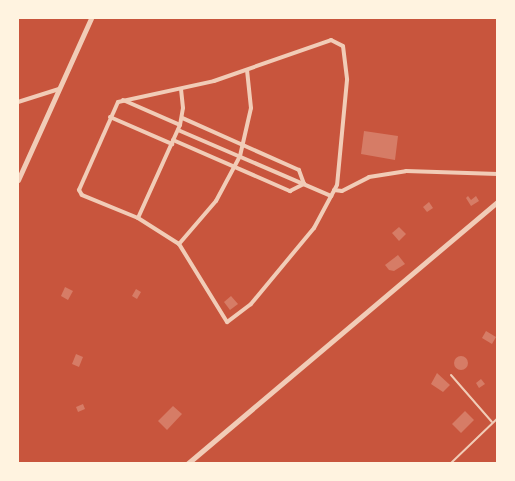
<!DOCTYPE html>
<style>
body{margin:0}
#map{position:relative;width:515px;height:481px;overflow:hidden;background:#c8553d;font-family:"Archivo Narrow",sans-serif}
div>[style]{position:absolute}
.building>*{inset:0;background:#d67c66}
.round{border-radius:50%}
.service>*{height:2px;margin:-1px;padding:0 1px;transform-origin:1px;border-radius:1px;background:#f1ccb7}
.minor>*{height:4px;margin:-2px;padding:0 2px;transform-origin:2px;border-radius:2px;background:#f1ccb7}
.tertiary>*{height:5px;margin:-2.5px;padding:0 2.5px;transform-origin:2.5px;border-radius:2.5px;background:#f1ccb7}
span{translate:-50% -50%;white-space:nowrap;text-align:center;line-height:1.15;-webkit-text-stroke:4.5px #fff3e0;paint-order:stroke}
.frame{position:absolute;inset:0;border:19px solid #fff3e0;pointer-events:none}
</style>
<div id="map">
<div class="building">
<i style="clip-path:polygon(364px 131px,398px 136px,395px 160px,361px 154px)"></i>
<i style="clip-path:polygon(468px 196px,471px 200px,476px 196px,479px 201px,471px 206px,466px 198px)"></i>
<i style="clip-path:polygon(429px 202px,433px 208px,427px 212px,423px 207px)"></i>
<i style="clip-path:polygon(399px 227px,406px 234px,399px 241px,392px 233px)"></i>
<i style="clip-path:polygon(398px 255px,405px 264px,394px 271px,389px 270px,385px 265px)"></i>
<i style="clip-path:polygon(65px 287px,73px 291px,68px 300px,61px 296px)"></i>
<i style="clip-path:polygon(136px 289px,141px 292px,137px 299px,132px 296px)"></i>
<i style="clip-path:polygon(231px 296px,238px 304px,230px 310px,224px 302px)"></i>
<i style="clip-path:polygon(486px 331px,496px 337px,492px 344px,482px 338px)"></i>
<i style="clip-path:polygon(76px 354px,83px 357px,79px 367px,72px 364px)"></i>
<i class="round" style="left:454px;top:356px;width:14px;height:14px"></i>
<i style="clip-path:polygon(437px 373px,450px 385px,443px 392px,431px 384px)"></i>
<i style="clip-path:polygon(481px 379px,485px 384px,479px 388px,476px 383px)"></i>
<i style="clip-path:polygon(83px 404px,85px 409px,78px 412px,76px 407px)"></i>
<i style="clip-path:polygon(173px 406px,182px 414px,167px 430px,158px 421px)"></i>
<i style="clip-path:polygon(465px 411px,474px 420px,461px 433px,452px 424px)"></i>
</div>
<div class="service">
<i style="left:451px;top:375px;width:62px;rotate:48.9deg"></i>
<i style="left:450px;top:464px;width:66px;rotate:-43.8deg"></i>
</div>
<div class="minor">
<i style="left:331px;top:40px;width:13px;rotate:27deg"></i>
<i style="left:343px;top:46px;width:34px;rotate:83deg"></i>
<i style="left:347px;top:80px;width:105px;rotate:95.4deg"></i>
<i style="left:337px;top:185px;width:49px;rotate:118.1deg"></i>
<i style="left:314px;top:228px;width:99px;rotate:129.7deg"></i>
<i style="left:251px;top:304px;width:30px;rotate:143deg"></i>
<i style="left:227px;top:322px;width:92px;rotate:-121.6deg"></i>
<i style="left:179px;top:244px;width:49px;rotate:-147.6deg"></i>
<i style="left:138px;top:218px;width:61px;rotate:-157.7deg"></i>
<i style="left:82px;top:195px;width:6px;rotate:-121deg"></i>
<i style="left:79px;top:190px;width:96px;rotate:-66.1deg"></i>
<i style="left:118px;top:102px;width:98px;rotate:-12.3deg"></i>
<i style="left:214px;top:81px;width:124px;rotate:-19.3deg"></i>
<i style="left:123px;top:100px;width:62px;rotate:23.7deg"></i>
<i style="left:18px;top:102px;width:43px;rotate:-17.6deg"></i>
<i style="left:110px;top:117px;width:68px;rotate:23.5deg"></i>
<i style="left:178px;top:130px;width:167px;rotate:23.3deg"></i>
<i style="left:173px;top:140px;width:128px;rotate:23.6deg"></i>
<i style="left:290px;top:191px;width:16px;rotate:-27deg"></i>
<i style="left:304px;top:184px;width:15px;rotate:-110deg"></i>
<i style="left:299px;top:170px;width:128px;rotate:-156deg"></i>
<i style="left:334px;top:190px;width:8px;rotate:7deg"></i>
<i style="left:342px;top:191px;width:30px;rotate:-27deg"></i>
<i style="left:369px;top:177px;width:37px;rotate:-9deg"></i>
<i style="left:406px;top:171px;width:92px;rotate:1.9deg"></i>
<i style="left:138px;top:218px;width:102px;rotate:-65.7deg"></i>
<i style="left:180px;top:125px;width:17px;rotate:-80deg"></i>
<i style="left:183px;top:108px;width:19px;rotate:-96deg"></i>
<i style="left:179px;top:244px;width:57px;rotate:-49.3deg"></i>
<i style="left:216px;top:201px;width:51px;rotate:-61.9deg"></i>
<i style="left:240px;top:156px;width:49px;rotate:-77.1deg"></i>
<i style="left:251px;top:108px;width:37px;rotate:-96deg"></i>
</div>
<div class="tertiary">
<i style="left:18px;top:180px;width:178px;rotate:-65.7deg"></i>
<i style="left:187px;top:464px;width:407px;rotate:-40.2deg"></i>
</div>
<div class="frame"></div>
</div>
